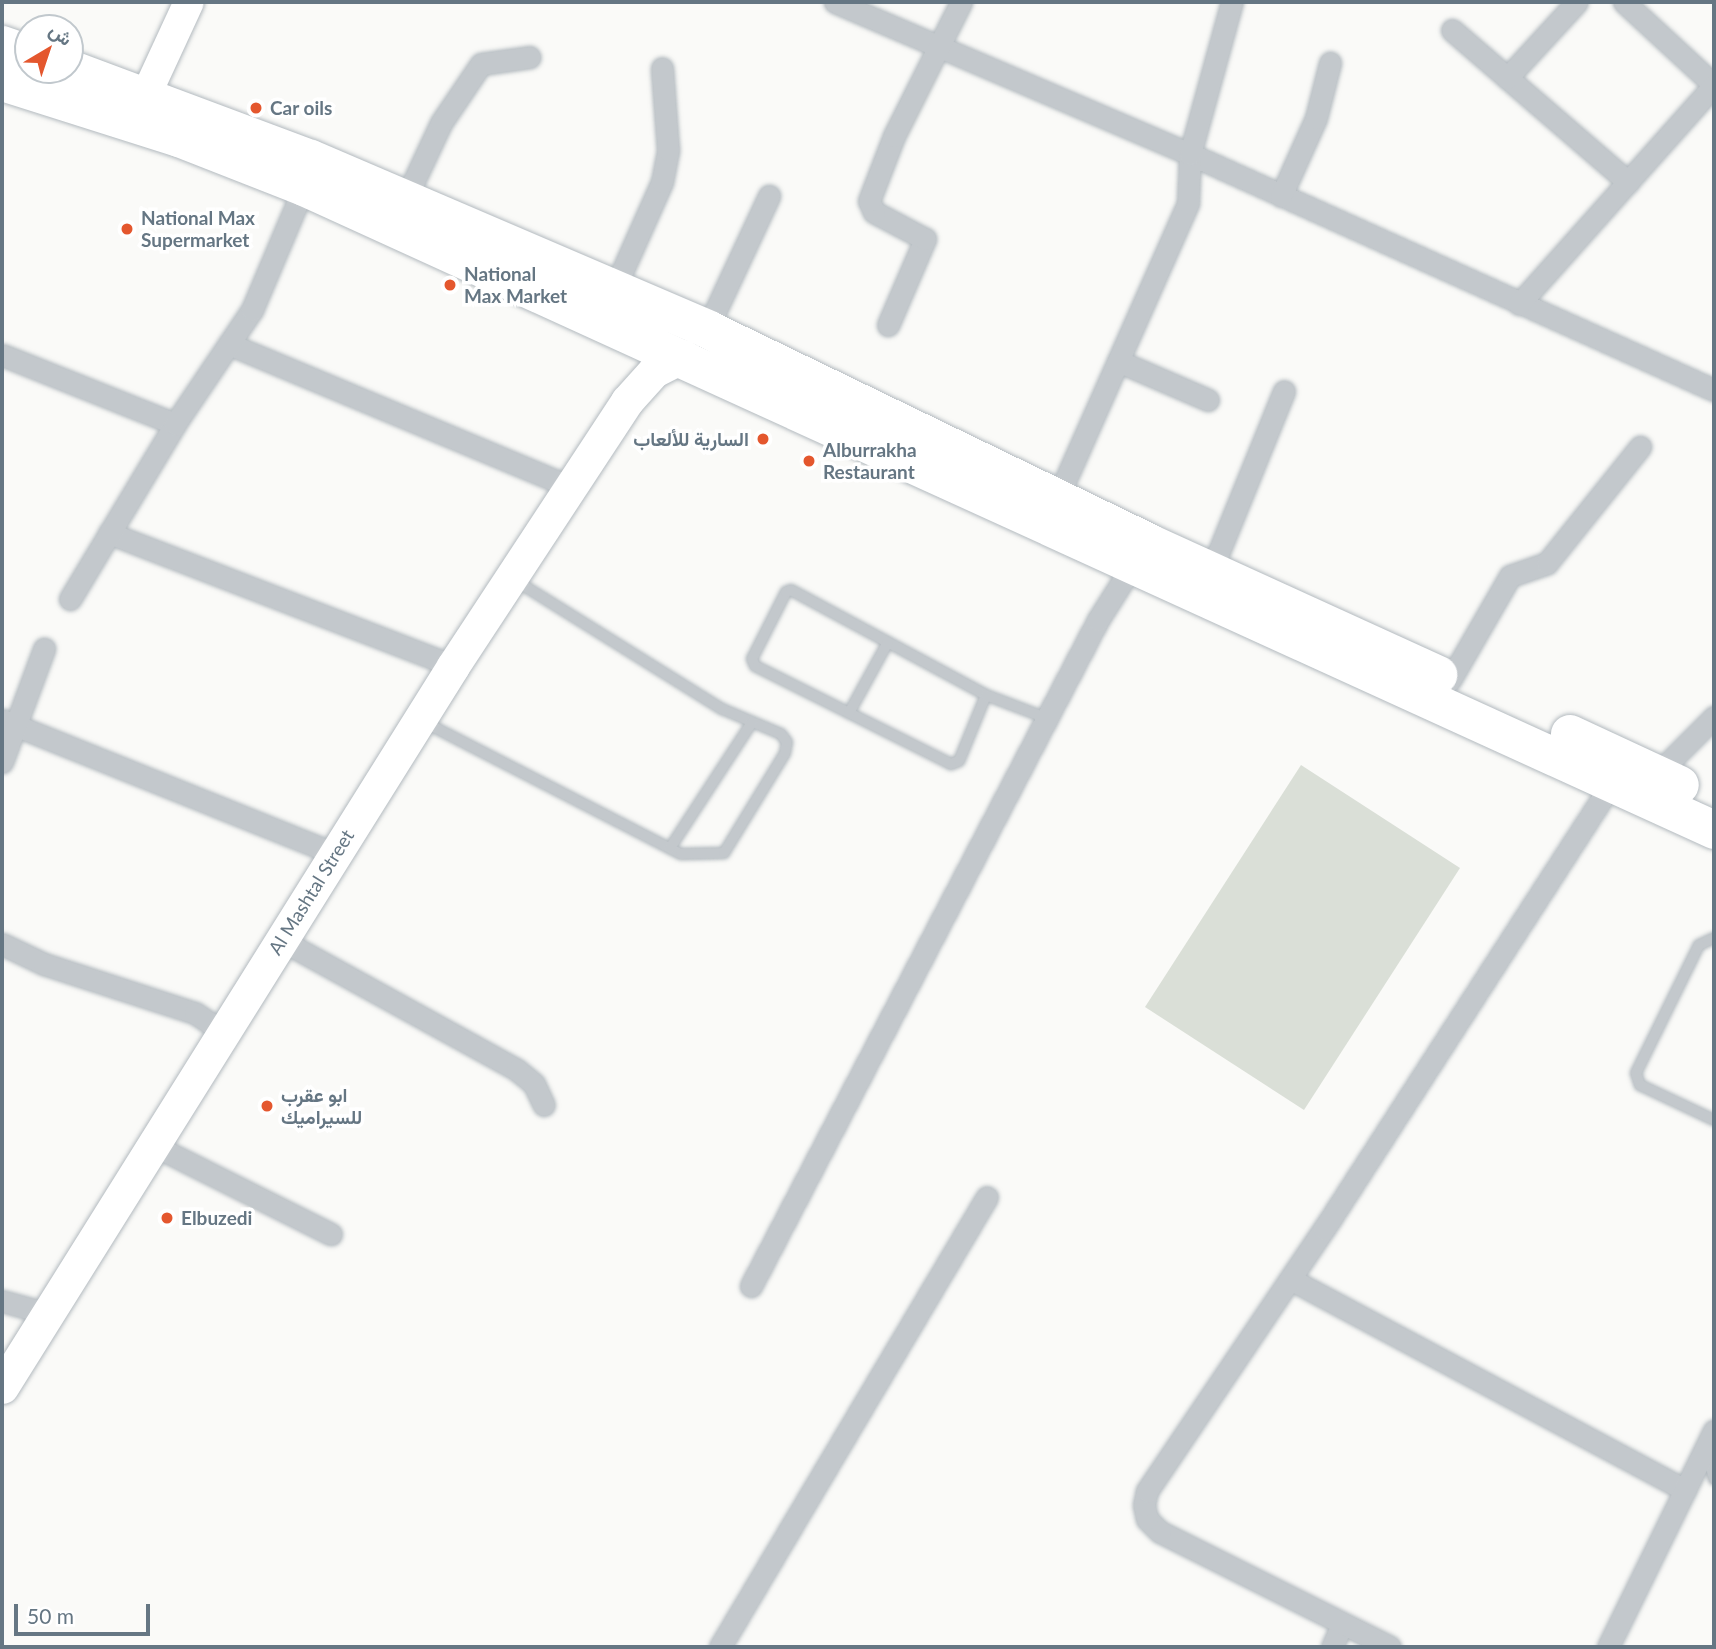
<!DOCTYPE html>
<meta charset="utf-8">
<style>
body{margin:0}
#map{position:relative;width:1716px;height:1649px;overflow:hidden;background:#fafaf8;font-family:Lato,Vazirmatn,sans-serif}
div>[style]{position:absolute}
.green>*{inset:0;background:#dadfd7}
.roads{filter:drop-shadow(0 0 2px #b3babf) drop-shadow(0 0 2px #b3babf)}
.lane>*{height:10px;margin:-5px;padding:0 5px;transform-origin:5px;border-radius:5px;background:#c3c8cc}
.street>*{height:21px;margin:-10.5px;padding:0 10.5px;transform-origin:10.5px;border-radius:10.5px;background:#c3c8cc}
.secondary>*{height:30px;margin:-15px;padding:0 15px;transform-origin:15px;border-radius:15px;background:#fff}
.primary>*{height:33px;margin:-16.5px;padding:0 16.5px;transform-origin:16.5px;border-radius:16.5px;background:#fff}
.highway>*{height:38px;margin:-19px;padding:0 19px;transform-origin:19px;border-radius:19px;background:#fff}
.dots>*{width:19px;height:19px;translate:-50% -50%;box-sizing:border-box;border:4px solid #fff;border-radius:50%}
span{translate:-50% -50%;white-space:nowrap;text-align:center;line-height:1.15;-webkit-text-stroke:7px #fff;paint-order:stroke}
.poi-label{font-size:19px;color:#657683;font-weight:700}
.left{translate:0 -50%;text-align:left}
.right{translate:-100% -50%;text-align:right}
.street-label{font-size:19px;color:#657683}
.frame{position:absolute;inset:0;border:4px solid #657683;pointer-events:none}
.north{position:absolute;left:14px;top:14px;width:70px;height:70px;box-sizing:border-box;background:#fff;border:2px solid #c1c8cd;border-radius:50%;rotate:39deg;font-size:19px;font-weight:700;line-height:28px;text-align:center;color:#657683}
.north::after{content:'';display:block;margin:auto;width:24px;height:32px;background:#e4572e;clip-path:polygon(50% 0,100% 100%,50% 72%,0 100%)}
.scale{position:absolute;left:14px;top:1604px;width:136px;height:32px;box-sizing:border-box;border:4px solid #657683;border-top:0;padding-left:9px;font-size:21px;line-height:24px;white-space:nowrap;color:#657683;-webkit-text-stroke:5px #fff;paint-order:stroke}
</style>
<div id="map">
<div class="green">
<i style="clip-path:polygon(1301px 765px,1460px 868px,1304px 1110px,1145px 1007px)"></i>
</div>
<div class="roads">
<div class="lane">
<i style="left:986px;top:695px;width:71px;rotate:112.2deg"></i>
<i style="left:959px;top:761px;width:9px;rotate:159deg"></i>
<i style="left:951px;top:764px;width:219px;rotate:-153.4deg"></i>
<i style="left:755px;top:666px;width:8px;rotate:-113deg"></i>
<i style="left:752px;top:659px;width:75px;rotate:-63.1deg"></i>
<i style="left:786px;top:592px;width:5px;rotate:-22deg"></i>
<i style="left:791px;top:590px;width:221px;rotate:28.3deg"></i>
<i style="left:986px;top:695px;width:67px;rotate:20.9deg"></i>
<i style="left:849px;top:713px;width:81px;rotate:-61.2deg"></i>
<i style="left:424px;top:722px;width:289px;rotate:27.2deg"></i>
<i style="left:681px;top:854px;width:43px;rotate:-1.3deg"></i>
<i style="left:724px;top:853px;width:117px;rotate:-58.6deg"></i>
<i style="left:785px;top:753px;width:11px;rotate:-80deg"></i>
<i style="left:787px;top:742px;width:10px;rotate:-127deg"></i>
<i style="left:781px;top:734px;width:64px;rotate:-157deg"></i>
<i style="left:722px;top:709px;width:244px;rotate:-148.1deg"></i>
<i style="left:670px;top:848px;width:150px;rotate:-56.9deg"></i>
<i style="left:1714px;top:938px;width:17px;rotate:155deg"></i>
<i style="left:1699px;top:945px;width:143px;rotate:116.2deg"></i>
<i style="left:1636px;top:1073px;width:13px;rotate:72deg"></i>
<i style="left:1640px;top:1085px;width:82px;rotate:25.3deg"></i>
<i style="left:1707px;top:1451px;width:29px;rotate:76deg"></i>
</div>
<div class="street">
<i style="left:835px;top:2px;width:386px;rotate:23.2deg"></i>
<i style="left:1190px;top:154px;width:575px;rotate:24.25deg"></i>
<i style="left:1624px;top:2px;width:122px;rotate:42.7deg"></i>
<i style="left:1452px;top:30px;width:233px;rotate:40.8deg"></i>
<i style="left:1507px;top:78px;width:103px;rotate:-47.4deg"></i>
<i style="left:1281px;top:196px;width:85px;rotate:-65.8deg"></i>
<i style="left:1316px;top:118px;width:57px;rotate:-75.7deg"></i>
<i style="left:405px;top:200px;width:85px;rotate:-64.9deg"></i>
<i style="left:441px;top:123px;width:71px;rotate:-55.9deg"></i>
<i style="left:481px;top:64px;width:49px;rotate:-8.1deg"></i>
<i style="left:613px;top:292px;width:120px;rotate:-66deg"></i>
<i style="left:662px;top:182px;width:33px;rotate:-79deg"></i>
<i style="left:668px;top:150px;width:82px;rotate:-94.2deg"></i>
<i style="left:1519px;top:304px;width:293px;rotate:-48.3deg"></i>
<i style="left:888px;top:325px;width:94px;rotate:-66.7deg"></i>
<i style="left:925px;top:239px;width:58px;rotate:-152.1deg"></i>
<i style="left:874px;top:212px;width:12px;rotate:-114deg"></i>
<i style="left:869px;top:201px;width:70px;rotate:-69deg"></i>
<i style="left:894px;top:136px;width:150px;rotate:-63.4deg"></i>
<i style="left:707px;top:329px;width:147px;rotate:-65deg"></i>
<i style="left:229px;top:344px;width:374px;rotate:22.7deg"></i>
<i style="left:2px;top:355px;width:186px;rotate:21.7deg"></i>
<i style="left:1118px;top:361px;width:98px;rotate:23.4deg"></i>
<i style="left:1057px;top:499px;width:324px;rotate:-66.1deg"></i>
<i style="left:1188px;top:203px;width:49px;rotate:-87.7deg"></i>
<i style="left:1190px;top:154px;width:158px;rotate:-74.6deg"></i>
<i style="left:109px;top:533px;width:369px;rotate:21.1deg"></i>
<i style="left:1211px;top:571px;width:194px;rotate:-67.9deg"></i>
<i style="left:70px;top:599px;width:204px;rotate:-59deg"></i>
<i style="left:175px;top:424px;width:138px;rotate:-56deg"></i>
<i style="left:252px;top:310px;width:134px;rotate:-67.1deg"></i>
<i style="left:1450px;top:680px;width:120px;rotate:-60deg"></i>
<i style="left:1510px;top:576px;width:39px;rotate:-19deg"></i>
<i style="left:1547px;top:563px;width:149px;rotate:-51.3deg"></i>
<i style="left:2px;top:720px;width:359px;rotate:21.9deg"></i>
<i style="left:2px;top:762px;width:121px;rotate:-69.6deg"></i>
<i style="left:1657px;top:774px;width:81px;rotate:-45deg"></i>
<i style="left:281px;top:940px;width:269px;rotate:28.8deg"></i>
<i style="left:517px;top:1070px;width:22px;rotate:39deg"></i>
<i style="left:534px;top:1084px;width:23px;rotate:65deg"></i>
<i style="left:2px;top:944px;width:47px;rotate:25.5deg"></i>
<i style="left:44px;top:964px;width:159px;rotate:18deg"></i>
<i style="left:195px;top:1013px;width:34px;rotate:34deg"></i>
<i style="left:153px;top:1145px;width:199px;rotate:26.6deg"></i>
<i style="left:1290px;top:1279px;width:448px;rotate:28.1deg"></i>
<i style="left:751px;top:1286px;width:751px;rotate:-62.48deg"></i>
<i style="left:1098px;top:620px;width:73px;rotate:-57.8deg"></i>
<i style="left:2px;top:1301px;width:49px;rotate:15.5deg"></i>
<i style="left:720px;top:1647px;width:523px;rotate:-59.32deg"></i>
<i style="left:1332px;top:1647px;width:24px;rotate:-66deg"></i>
<i style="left:1390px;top:1647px;width:257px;rotate:-153.4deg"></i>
<i style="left:1160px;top:1532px;width:18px;rotate:-135deg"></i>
<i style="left:1147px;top:1519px;width:14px;rotate:-102deg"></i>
<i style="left:1144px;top:1505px;width:14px;rotate:-78deg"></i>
<i style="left:1147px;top:1491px;width:316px;rotate:-56deg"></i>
<i style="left:1324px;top:1229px;width:531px;rotate:-57.15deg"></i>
<i style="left:1608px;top:1647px;width:241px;rotate:-63.9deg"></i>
</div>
<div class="secondary">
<i style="left:146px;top:95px;width:102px;rotate:-65.2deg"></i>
</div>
<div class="primary">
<i style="left:2px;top:1387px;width:850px;rotate:-57.97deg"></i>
<i style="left:453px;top:666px;width:317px;rotate:-56.7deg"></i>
<i style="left:627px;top:401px;width:40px;rotate:-48deg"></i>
<i style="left:654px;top:371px;width:33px;rotate:-27deg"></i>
</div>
<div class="highway">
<i style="left:2px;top:45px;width:28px;rotate:19deg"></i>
<i style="left:70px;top:69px;width:257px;rotate:20.5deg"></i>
<i style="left:311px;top:159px;width:431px;rotate:23.2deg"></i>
<i style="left:707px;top:329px;width:491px;rotate:25.8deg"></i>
<i style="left:1149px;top:543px;width:318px;rotate:24.5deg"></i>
<i style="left:2px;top:82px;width:186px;rotate:17.6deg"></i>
<i style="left:179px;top:138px;width:134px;rotate:21.4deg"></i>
<i style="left:304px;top:187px;width:1550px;rotate:24.51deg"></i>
<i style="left:1570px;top:734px;width:121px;rotate:24.9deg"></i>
</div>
</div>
<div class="dots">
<i style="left:256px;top:108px;background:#e4572e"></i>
<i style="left:127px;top:229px;background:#e4572e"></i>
<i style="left:450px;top:285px;background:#e4572e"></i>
<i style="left:763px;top:439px;background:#e4572e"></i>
<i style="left:809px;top:461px;background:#e4572e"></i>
<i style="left:267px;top:1106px;background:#e4572e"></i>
<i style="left:167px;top:1218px;background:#e4572e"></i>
</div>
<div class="poi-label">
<span class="left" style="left:270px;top:108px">Car oils</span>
<span class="left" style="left:141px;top:229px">National Max<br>Supermarket</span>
<span class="left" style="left:464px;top:285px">National<br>Max Market</span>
<span class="right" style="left:749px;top:439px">السارية للألعاب</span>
<span class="left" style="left:823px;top:461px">Alburrakha<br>Restaurant</span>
<span class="left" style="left:281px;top:1106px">ابو عقرب<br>للسيراميك</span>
<span class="left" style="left:181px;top:1218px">Elbuzedi</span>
</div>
<div class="street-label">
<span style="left:311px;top:892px;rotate:-58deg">Al Mashtal Street</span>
</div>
<div class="frame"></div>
<div class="north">ش</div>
<div class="scale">50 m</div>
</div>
